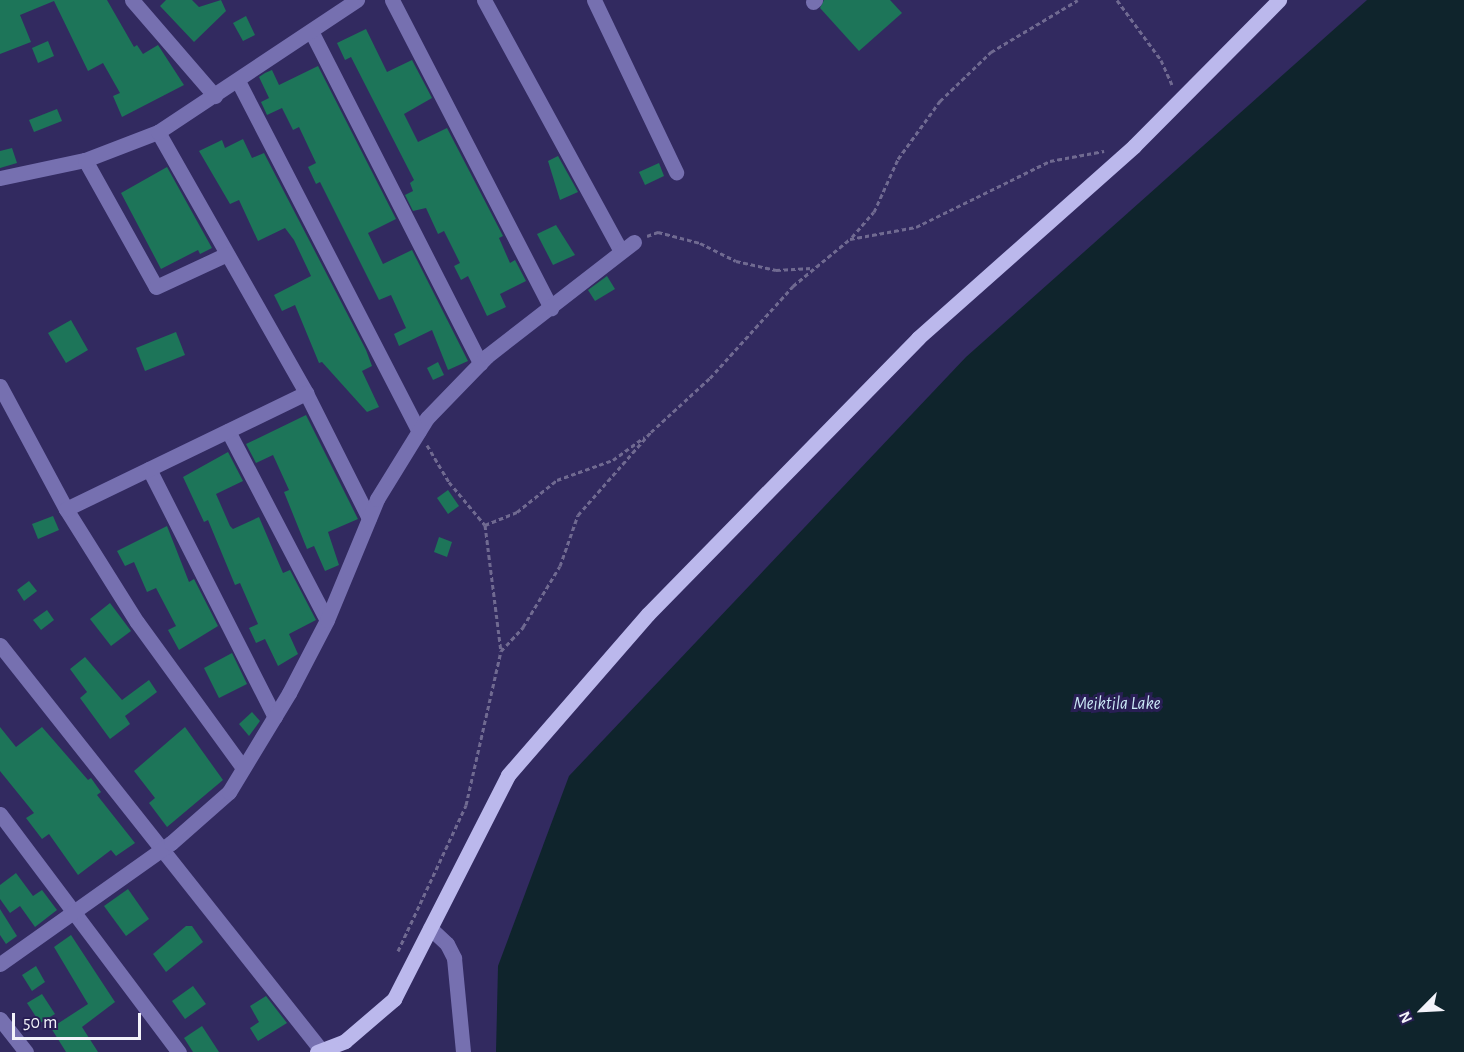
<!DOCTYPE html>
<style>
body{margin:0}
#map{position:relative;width:1464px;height:1052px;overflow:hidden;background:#322a60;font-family:"Alegreya Sans",sans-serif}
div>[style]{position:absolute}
.water>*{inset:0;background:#0f242c}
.building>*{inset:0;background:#1d7559}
.path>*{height:3px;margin-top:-1.5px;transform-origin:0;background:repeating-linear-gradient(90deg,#706a91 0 4.5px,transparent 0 7.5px)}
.minor>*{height:15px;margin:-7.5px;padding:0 7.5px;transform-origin:7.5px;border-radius:7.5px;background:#7670b0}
.major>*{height:15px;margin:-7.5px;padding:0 7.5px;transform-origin:7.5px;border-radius:7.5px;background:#bbb8ec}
span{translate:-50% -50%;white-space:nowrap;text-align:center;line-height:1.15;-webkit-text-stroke:6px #291f55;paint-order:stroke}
.water-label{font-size:18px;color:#cbe9f7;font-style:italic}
.north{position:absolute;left:1392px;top:980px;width:60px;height:60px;-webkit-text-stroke:4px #291f55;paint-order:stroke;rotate:246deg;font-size:16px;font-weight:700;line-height:24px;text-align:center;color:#f3f3fa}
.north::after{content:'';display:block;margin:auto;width:21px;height:27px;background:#f3f3fa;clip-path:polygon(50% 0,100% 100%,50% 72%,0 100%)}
.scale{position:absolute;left:12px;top:1013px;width:129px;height:27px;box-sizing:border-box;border:3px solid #f3f3fa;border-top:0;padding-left:8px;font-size:18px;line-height:21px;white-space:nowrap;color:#f3f3fa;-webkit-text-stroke:4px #291f55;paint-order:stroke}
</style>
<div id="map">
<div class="water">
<i style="clip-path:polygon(1367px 0,1464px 0,1464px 1052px,496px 1052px,498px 966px,569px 776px,966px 357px)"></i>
</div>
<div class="building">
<i style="clip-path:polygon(0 0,107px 0,134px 47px,137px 45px,143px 54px,158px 45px,184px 85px,122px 117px,113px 96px,120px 93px,103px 63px,88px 71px,54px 1px,20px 15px,31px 42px,0 54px)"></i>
<i style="clip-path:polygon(166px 0,192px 0,199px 7px,221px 0,226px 11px,194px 42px,160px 6px)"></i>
<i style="clip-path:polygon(824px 0,890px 0,902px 13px,859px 51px,820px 8px)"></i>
<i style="clip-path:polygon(246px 16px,255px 35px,243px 41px,233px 23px)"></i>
<i style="clip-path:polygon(366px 29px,387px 72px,412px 60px,432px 98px,404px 114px,418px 142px,447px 128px,503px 236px,499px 238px,510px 263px,515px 260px,526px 281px,500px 294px,506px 307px,487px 316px,468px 276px,461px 280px,454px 266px,460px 263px,444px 231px,438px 234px,426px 208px,413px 211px,405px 195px,413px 191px,410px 183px,414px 180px,351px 57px,345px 60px,337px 43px)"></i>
<i style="clip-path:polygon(48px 41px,54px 56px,38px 63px,32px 48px)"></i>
<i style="clip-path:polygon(318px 66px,396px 219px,368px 233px,383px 264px,412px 250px,468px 361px,448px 370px,432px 330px,399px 346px,394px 334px,406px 328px,391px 295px,379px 300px,320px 182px,316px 184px,308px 167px,316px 163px,299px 127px,293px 130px,282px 108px,267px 115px,261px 102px,269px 98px,259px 77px,265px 73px,272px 70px,279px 85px)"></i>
<i style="clip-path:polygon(57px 109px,62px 121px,34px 132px,29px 120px)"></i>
<i style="clip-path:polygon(243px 139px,252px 158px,264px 153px,366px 350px,372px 366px,362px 371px,379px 407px,367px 412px,322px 362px,319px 363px,295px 305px,282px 311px,274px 295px,311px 276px,294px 240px,285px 228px,258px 241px,239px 200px,230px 204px,199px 151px,222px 140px,225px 148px)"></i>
<i style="clip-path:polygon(12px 148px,17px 163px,0 168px,0 151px)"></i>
<i style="clip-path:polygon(558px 156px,578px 192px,560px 200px,548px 161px)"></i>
<i style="clip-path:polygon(659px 163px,664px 176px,645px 185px,639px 172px)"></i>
<i style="clip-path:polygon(167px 167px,212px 248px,200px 254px,198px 250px,161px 269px,121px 193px)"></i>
<i style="clip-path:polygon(556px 225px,575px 255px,553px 265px,537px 234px)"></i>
<i style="clip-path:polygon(607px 276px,615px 289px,595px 301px,588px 290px)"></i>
<i style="clip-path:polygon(71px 320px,88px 350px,66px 363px,48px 333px)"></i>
<i style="clip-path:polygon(176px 332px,185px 355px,145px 371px,136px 348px)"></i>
<i style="clip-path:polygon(438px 362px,444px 375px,433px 380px,427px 368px)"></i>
<i style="clip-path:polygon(306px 415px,358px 519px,328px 532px,339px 565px,325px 571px,314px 546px,307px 549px,284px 492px,289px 490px,273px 455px,256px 463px,246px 444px)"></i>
<i style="clip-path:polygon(228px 452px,243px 481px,216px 494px,230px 526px,233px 529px,259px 517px,283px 573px,290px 570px,316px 620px,289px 634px,298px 654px,278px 666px,265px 639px,256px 643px,249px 628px,258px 624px,240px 583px,235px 585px,208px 520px,204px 522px,183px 477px)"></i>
<i style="clip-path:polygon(448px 490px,459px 506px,448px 514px,437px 498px)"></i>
<i style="clip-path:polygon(53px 516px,59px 530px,38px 539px,32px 524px)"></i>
<i style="clip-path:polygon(167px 526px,189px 582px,194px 579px,218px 626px,179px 650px,168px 630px,176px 626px,156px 588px,147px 592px,134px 562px,125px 566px,117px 551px)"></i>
<i style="clip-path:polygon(439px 537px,452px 542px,447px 557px,434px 552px)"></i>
<i style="clip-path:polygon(29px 581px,37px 591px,24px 601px,17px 590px)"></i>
<i style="clip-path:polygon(110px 603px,131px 631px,111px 646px,90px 619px)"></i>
<i style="clip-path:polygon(47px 610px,54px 620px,41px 630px,33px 620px)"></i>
<i style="clip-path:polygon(232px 653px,247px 684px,219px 698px,204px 668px)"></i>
<i style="clip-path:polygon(85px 657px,122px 700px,149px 680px,157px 692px,125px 716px,130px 724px,110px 739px,80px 698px,87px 692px,70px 669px)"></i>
<i style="clip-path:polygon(252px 712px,260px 721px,249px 736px,239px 724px)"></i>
<i style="clip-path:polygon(0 727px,16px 747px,42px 727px,88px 780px,91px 778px,101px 792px,97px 795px,135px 843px,116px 856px,111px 850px,78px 875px,49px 834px,42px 839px,26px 818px,34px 813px,0 771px)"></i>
<i style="clip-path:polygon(185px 727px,223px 780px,167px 827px,149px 803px,155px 798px,134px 771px)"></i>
<i style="clip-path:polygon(16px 873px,33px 896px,42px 890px,57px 910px,35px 927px,20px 906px,10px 913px,0 899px,0 885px)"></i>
<i style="clip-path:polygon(128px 889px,149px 919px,126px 936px,104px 906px)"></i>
<i style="clip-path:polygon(0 909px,17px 936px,6px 944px,0 935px)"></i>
<i style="clip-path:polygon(186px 926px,192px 926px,203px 942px,166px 972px,153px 954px)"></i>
<i style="clip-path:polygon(71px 935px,115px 1002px,82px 1027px,98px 1052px,66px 1052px,51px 1028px,88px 1004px,54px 947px)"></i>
<i style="clip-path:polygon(36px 966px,45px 982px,32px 991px,22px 975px)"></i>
<i style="clip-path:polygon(193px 986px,206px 1004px,185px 1019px,172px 1001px)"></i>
<i style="clip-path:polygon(42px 994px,55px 1014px,40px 1023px,27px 1003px)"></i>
<i style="clip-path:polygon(266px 996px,287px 1023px,258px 1041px,250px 1028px,259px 1022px,250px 1006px)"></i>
<i style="clip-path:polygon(202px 1026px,219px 1052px,193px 1052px,184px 1038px)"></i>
</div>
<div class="path">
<i style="left:1117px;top:0;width:74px;rotate:53.7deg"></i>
<i style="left:1161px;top:60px;width:27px;rotate:66deg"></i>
<i style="left:647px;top:236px;width:12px;rotate:-20deg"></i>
<i style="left:658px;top:232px;width:43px;rotate:14.7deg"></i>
<i style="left:700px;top:243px;width:40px;rotate:26.6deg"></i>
<i style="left:736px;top:261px;width:41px;rotate:12.7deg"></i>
<i style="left:776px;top:270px;width:36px;rotate:-3deg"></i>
<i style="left:852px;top:237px;width:33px;rotate:-49deg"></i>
<i style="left:874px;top:212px;width:58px;rotate:-65.6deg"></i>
<i style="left:898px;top:159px;width:72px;rotate:-54.1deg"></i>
<i style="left:940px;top:101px;width:71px;rotate:-43.9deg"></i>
<i style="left:991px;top:52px;width:101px;rotate:-30.9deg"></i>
<i style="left:427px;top:445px;width:43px;rotate:59.3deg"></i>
<i style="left:449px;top:482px;width:56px;rotate:50.1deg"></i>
<i style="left:485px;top:525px;width:127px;rotate:82.8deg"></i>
<i style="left:485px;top:525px;width:35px;rotate:-22deg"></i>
<i style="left:517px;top:512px;width:51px;rotate:-38.7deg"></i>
<i style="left:557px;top:480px;width:59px;rotate:-19.7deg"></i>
<i style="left:613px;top:460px;width:39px;rotate:-36deg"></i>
<i style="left:398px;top:951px;width:161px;rotate:-65deg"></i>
<i style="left:466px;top:805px;width:158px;rotate:-77.2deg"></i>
<i style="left:501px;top:651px;width:33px;rotate:-47deg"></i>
<i style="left:523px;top:627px;width:71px;rotate:-58.8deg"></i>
<i style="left:560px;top:566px;width:54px;rotate:-70.6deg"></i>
<i style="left:578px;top:515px;width:111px;rotate:-48.7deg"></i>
<i style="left:651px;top:432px;width:80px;rotate:-42.5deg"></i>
<i style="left:710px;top:378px;width:124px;rotate:-47.9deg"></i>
<i style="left:793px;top:286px;width:74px;rotate:-39.5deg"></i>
<i style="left:850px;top:239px;width:67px;rotate:-10.3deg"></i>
<i style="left:916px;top:227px;width:149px;rotate:-26.2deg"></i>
<i style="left:1050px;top:161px;width:55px;rotate:-10.5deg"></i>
</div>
<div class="minor">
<i style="left:132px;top:0;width:127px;rotate:49.2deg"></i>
<i style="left:392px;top:0;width:347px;rotate:62.7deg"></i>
<i style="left:484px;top:0;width:286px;rotate:61.4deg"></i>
<i style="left:594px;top:0;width:191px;rotate:64.5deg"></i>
<i style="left:813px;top:2px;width:3px;rotate:-45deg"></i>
<i style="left:311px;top:31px;width:373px;rotate:63deg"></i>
<i style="left:238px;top:81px;width:394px;rotate:62.7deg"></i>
<i style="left:158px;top:132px;width:300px;rotate:60.4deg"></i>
<i style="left:306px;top:393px;width:140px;rotate:63.3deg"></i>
<i style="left:85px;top:160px;width:145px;rotate:60.8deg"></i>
<i style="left:156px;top:287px;width:78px;rotate:-24.9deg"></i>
<i style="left:0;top:178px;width:87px;rotate:-12deg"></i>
<i style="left:85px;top:160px;width:78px;rotate:-21deg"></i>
<i style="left:158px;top:132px;width:239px;rotate:-33.6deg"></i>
<i style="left:0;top:386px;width:140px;rotate:61.8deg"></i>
<i style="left:66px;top:509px;width:133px;rotate:57.9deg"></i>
<i style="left:137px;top:622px;width:180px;rotate:54deg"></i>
<i style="left:228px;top:431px;width:213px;rotate:62.4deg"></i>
<i style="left:149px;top:469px;width:278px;rotate:63.1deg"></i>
<i style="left:66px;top:509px;width:267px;rotate:-25.8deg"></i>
<i style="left:0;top:645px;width:517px;rotate:51.6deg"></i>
<i style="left:0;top:814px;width:298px;rotate:53.1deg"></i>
<i style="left:430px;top:928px;width:23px;rotate:43deg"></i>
<i style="left:447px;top:944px;width:16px;rotate:63deg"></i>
<i style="left:454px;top:958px;width:94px;rotate:84.5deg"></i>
<i style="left:0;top:964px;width:209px;rotate:-35.3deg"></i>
<i style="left:171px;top:843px;width:77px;rotate:-41.3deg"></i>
<i style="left:229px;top:792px;width:116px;rotate:-58.8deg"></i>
<i style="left:289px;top:693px;width:82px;rotate:-62.5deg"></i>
<i style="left:327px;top:620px;width:131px;rotate:-67.5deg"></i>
<i style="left:377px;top:499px;width:95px;rotate:-58.3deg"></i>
<i style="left:427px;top:418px;width:86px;rotate:-45.9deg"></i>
<i style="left:487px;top:356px;width:186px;rotate:-37.8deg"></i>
<i style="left:0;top:1019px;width:42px;rotate:51.8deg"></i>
</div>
<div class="major">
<i style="left:317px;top:1052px;width:30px;rotate:-21deg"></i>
<i style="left:345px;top:1041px;width:65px;rotate:-40.6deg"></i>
<i style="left:394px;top:999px;width:251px;rotate:-63deg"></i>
<i style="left:508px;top:775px;width:213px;rotate:-49deg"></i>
<i style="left:648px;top:614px;width:386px;rotate:-45.6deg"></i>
<i style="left:918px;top:338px;width:289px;rotate:-41.6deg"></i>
<i style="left:1134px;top:146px;width:206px;rotate:-45.2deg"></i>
</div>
<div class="water-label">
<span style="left:1117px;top:704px">Meiktila Lake</span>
</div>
<div class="north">N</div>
<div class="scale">50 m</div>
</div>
